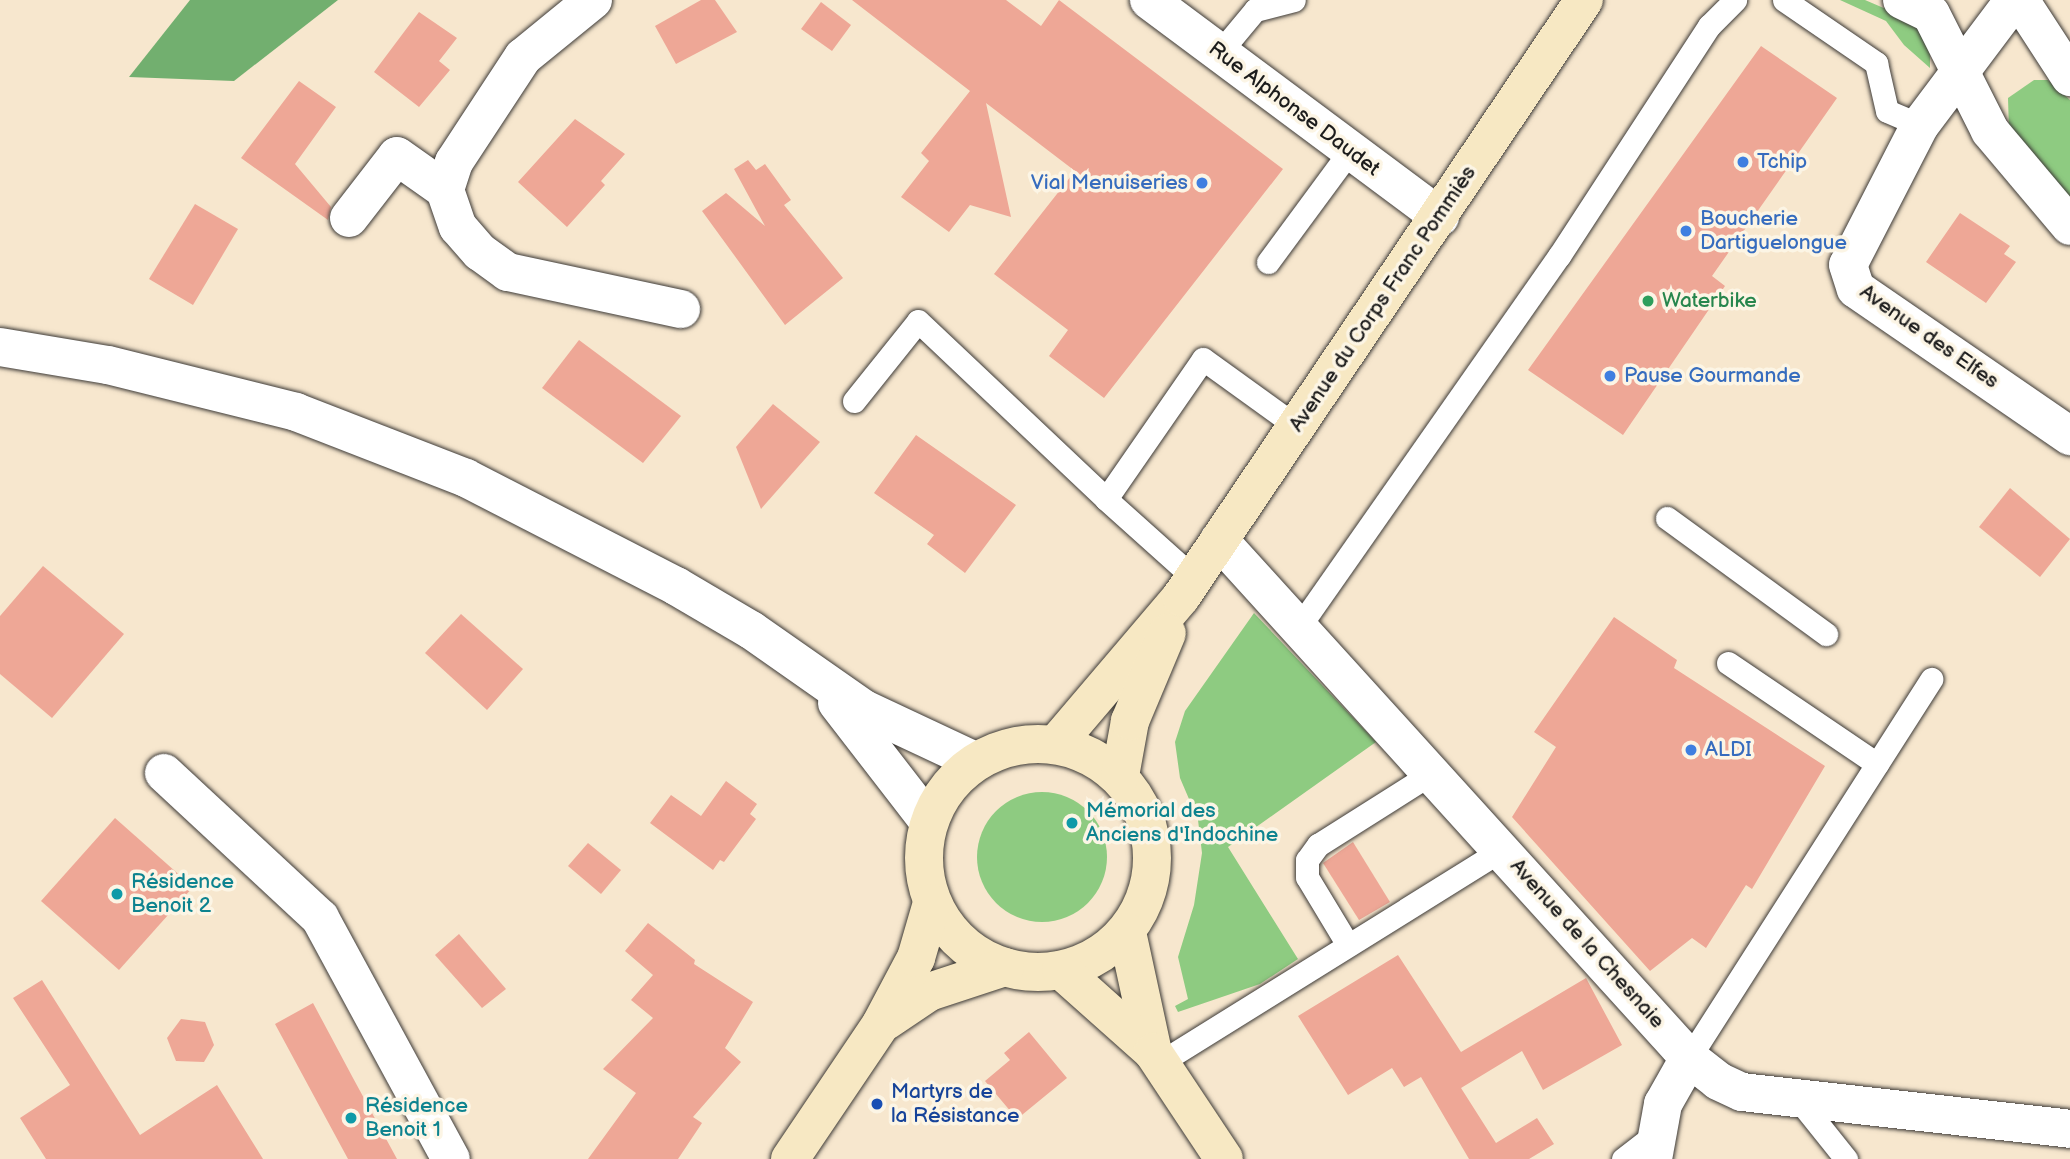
<!DOCTYPE html>
<meta charset="utf-8">
<style>
body{margin:0}
#map{position:relative;width:2070px;height:1159px;overflow:hidden;background:#f7e7ce;font-family:"Balsamiq Sans",sans-serif}
div>[style]{position:absolute}
.green>*{inset:0;background:#8ecb81}
.round{border-radius:50%}
.forest>*{inset:0;background:#72af6f}
.building>*{inset:0;background:#eea796}
.roads{filter:drop-shadow(0 0 2px #3d3a37) drop-shadow(0 0 2px #3d3a37)}
.service>*{height:23px;margin:-11.5px;padding:0 11.5px;transform-origin:11.5px;border-radius:11.5px;background:#fff}
.minor>*{height:38px;margin:-19px;padding:0 19px;transform-origin:19px;border-radius:19px;background:#fff}
.tertiary>*{height:38px;margin:-19px;padding:0 19px;transform-origin:19px;border-radius:19px;background:#fff}
.secondary>*{height:38px;margin:-19px;padding:0 19px;transform-origin:19px;border-radius:19px;background:#f7e8c3}
.secondary>.ring{margin:-19px;padding:0;box-sizing:content-box;background:none;border:38px solid #f7e8c3;border-radius:50%}
.dots>*{width:19px;height:19px;translate:-50% -50%;box-sizing:border-box;border:4px solid #fcf5e5;border-radius:50%}
span{translate:-50% -50%;white-space:nowrap;text-align:center;line-height:1.15;-webkit-text-stroke:7px #fcf5e5;paint-order:stroke}
.street-label{font-size:21px;color:#1c1c1c}
.shop-label{font-size:21px;color:#366cbe}
.left{translate:0 -50%;text-align:left}
.right{translate:-100% -50%;text-align:right}
.leisure-label{font-size:21px;color:#27864d}
.culture-label{font-size:21px;color:#0d838f}
.transit-label{font-size:21px;color:#164399}
</style>
<div id="map">
<div class="green">
<i style="clip-path:polygon(1840px 0,1865px 0,1907px 18px,1930px 40px,1930px 68px,1904px 45px,1886px 21px)"></i>
<i style="clip-path:polygon(2034px 80px,2048px 80px,2070px 100px,2070px 200px,2009px 131px,2008px 98px)"></i>
<i style="clip-path:polygon(1254px 613px,1376px 742px,1228px 847px,1298px 959px,1260px 984px,1178px 1012px,1175px 1006px,1188px 999px,1178px 957px,1194px 905px,1202px 853px,1198px 820px,1180px 778px,1175px 742px,1185px 711px)"></i>
<i class="round" style="left:977px;top:792px;width:130px;height:130px"></i>
</div>
<div class="forest">
<i style="clip-path:polygon(190px 0,338px 0,234px 81px,129px 77px)"></i>
</div>
<div class="building">
<i style="clip-path:polygon(701px 0,715px 0,737px 32px,676px 64px,655px 26px)"></i>
<i style="clip-path:polygon(852px 0,1006px 0,1041px 26px,1059px 0,1283px 169px,1104px 398px,1049px 356px,1068px 330px,994px 274px,1075px 171px,986px 103px,1011px 217px,970px 205px,949px 232px,901px 197px,929px 161px,921px 153px,970px 91px)"></i>
<i style="clip-path:polygon(821px 2px,851px 25px,832px 51px,801px 29px)"></i>
<i style="clip-path:polygon(419px 12px,457px 38px,439px 61px,450px 70px,419px 107px,374px 72px)"></i>
<i style="clip-path:polygon(1761px 46px,1837px 98px,1712px 276px,1725px 286px,1623px 435px,1528px 370px)"></i>
<i style="clip-path:polygon(299px 81px,336px 107px,295px 164px,331px 207px,328px 220px,241px 158px)"></i>
<i style="clip-path:polygon(575px 119px,625px 154px,601px 181px,605px 185px,567px 227px,518px 182px)"></i>
<i style="clip-path:polygon(748px 160px,756px 170px,765px 164px,791px 200px,784px 205px,843px 278px,785px 325px,702px 211px,726px 193px,765px 226px,734px 169px)"></i>
<i style="clip-path:polygon(195px 204px,238px 229px,193px 305px,149px 279px)"></i>
<i style="clip-path:polygon(1960px 213px,2010px 246px,2004px 254px,2016px 262px,1986px 303px,1926px 262px)"></i>
<i style="clip-path:polygon(579px 340px,681px 416px,643px 463px,542px 388px)"></i>
<i style="clip-path:polygon(773px 404px,820px 442px,761px 509px,736px 447px)"></i>
<i style="clip-path:polygon(916px 435px,1016px 505px,965px 573px,927px 544px,934px 535px,874px 493px)"></i>
<i style="clip-path:polygon(2010px 488px,2070px 539px,2040px 577px,1979px 527px)"></i>
<i style="clip-path:polygon(43px 566px,124px 634px,52px 718px,0 674px,0 616px)"></i>
<i style="clip-path:polygon(461px 614px,523px 669px,487px 710px,425px 653px)"></i>
<i style="clip-path:polygon(1614px 617px,1677px 660px,1674px 668px,1825px 766px,1752px 889px,1746px 885px,1706px 948px,1692px 938px,1650px 971px,1512px 817px,1556px 747px,1534px 732px)"></i>
<i style="clip-path:polygon(726px 781px,757px 804px,750px 814px,756px 819px,724px 862px,720px 860px,713px 870px,650px 823px,671px 795px,701px 816px)"></i>
<i style="clip-path:polygon(115px 818px,193px 887px,119px 970px,41px 901px)"></i>
<i style="clip-path:polygon(1353px 842px,1390px 902px,1359px 920px,1323px 863px)"></i>
<i style="clip-path:polygon(588px 843px,621px 870px,601px 894px,568px 866px)"></i>
<i style="clip-path:polygon(648px 923px,695px 960px,694px 964px,753px 1002px,725px 1048px,741px 1062px,693px 1117px,702px 1123px,678px 1159px,588px 1159px,636px 1093px,603px 1069px,653px 1018px,631px 1000px,653px 975px,625px 951px)"></i>
<i style="clip-path:polygon(459px 934px,506px 989px,482px 1008px,435px 955px)"></i>
<i style="clip-path:polygon(1398px 955px,1461px 1052px,1586px 978px,1622px 1045px,1543px 1090px,1522px 1051px,1461px 1088px,1496px 1143px,1537px 1118px,1554px 1144px,1529px 1159px,1469px 1159px,1421px 1077px,1404px 1087px,1392px 1068px,1348px 1095px,1298px 1016px)"></i>
<i style="clip-path:polygon(42px 980px,140px 1135px,217px 1085px,263px 1159px,46px 1159px,20px 1118px,70px 1085px,13px 998px)"></i>
<i style="clip-path:polygon(313px 1003px,353px 1078px,397px 1159px,348px 1159px,275px 1024px)"></i>
<i style="clip-path:polygon(181px 1019px,205px 1022px,214px 1045px,204px 1062px,176px 1061px,167px 1038px)"></i>
<i style="clip-path:polygon(1029px 1032px,1067px 1078px,1017px 1119px,985px 1081px,1010px 1060px,1004px 1053px)"></i>
</div>
<div class="roads">
<div class="service">
<i style="left:1784px;top:0;width:112px;rotate:34.4deg"></i>
<i style="left:1876px;top:63px;width:49px;rotate:77.1deg"></i>
<i style="left:1887px;top:111px;width:36px;rotate:23deg"></i>
<i style="left:1220px;top:52px;width:55px;rotate:-50.2deg"></i>
<i style="left:1255px;top:10px;width:40px;rotate:-14.4deg"></i>
<i style="left:1268px;top:262px;width:137px;rotate:-53.6deg"></i>
<i style="left:854px;top:401px;width:102px;rotate:-51.3deg"></i>
<i style="left:918px;top:321px;width:259px;rotate:43.4deg"></i>
<i style="left:1667px;top:518px;width:197px;rotate:36.1deg"></i>
<i style="left:1194px;top:578px;width:118px;rotate:-138.1deg"></i>
<i style="left:1106px;top:499px;width:170px;rotate:-55.3deg"></i>
<i style="left:1203px;top:359px;width:115px;rotate:35.8deg"></i>
<i style="left:1299px;top:627px;width:453px;rotate:-55deg"></i>
<i style="left:1559px;top:256px;width:275px;rotate:-56.9deg"></i>
<i style="left:1709px;top:26px;width:37px;rotate:-45deg"></i>
<i style="left:1728px;top:663px;width:180px;rotate:34.1deg"></i>
<i style="left:1348px;top:945px;width:79px;rotate:-121.1deg"></i>
<i style="left:1307px;top:877px;width:17px;rotate:-90deg"></i>
<i style="left:1307px;top:860px;width:19px;rotate:-54deg"></i>
<i style="left:1318px;top:845px;width:135px;rotate:-32.3deg"></i>
<i style="left:1689px;top:1058px;width:450px;rotate:-57.4deg"></i>
<i style="left:1161px;top:1062px;width:402px;rotate:-31.9deg"></i>
<i style="left:1798px;top:1099px;width:77px;rotate:51.3deg"></i>
<i style="left:1623px;top:1159px;width:44px;rotate:-37.6deg"></i>
</div>
<div class="minor">
<i style="left:593px;top:0;width:90px;rotate:140.8deg"></i>
<i style="left:523px;top:57px;width:126px;rotate:123.3deg"></i>
<i style="left:454px;top:162px;width:29px;rotate:108deg"></i>
<i style="left:445px;top:190px;width:39px;rotate:71deg"></i>
<i style="left:458px;top:227px;width:33px;rotate:49deg"></i>
<i style="left:480px;top:252px;width:34px;rotate:36deg"></i>
<i style="left:508px;top:272px;width:177px;rotate:12.1deg"></i>
<i style="left:1149px;top:0;width:363px;rotate:36.7deg"></i>
<i style="left:1902px;top:0;width:32px;rotate:26deg"></i>
<i style="left:1931px;top:14px;width:131px;rotate:63.2deg"></i>
<i style="left:1990px;top:131px;width:124px;rotate:49.9deg"></i>
<i style="left:2014px;top:0;width:156px;rotate:126.9deg"></i>
<i style="left:1920px;top:125px;width:157px;rotate:117.2deg"></i>
<i style="left:1848px;top:265px;width:25px;rotate:72deg"></i>
<i style="left:1856px;top:289px;width:260px;rotate:34.5deg"></i>
<i style="left:2020px;top:0;width:92px;rotate:57deg"></i>
<i style="left:349px;top:218px;width:78px;rotate:-52.3deg"></i>
<i style="left:397px;top:156px;width:59px;rotate:35.3deg"></i>
<i style="left:1219px;top:540px;width:699px;rotate:47.78deg"></i>
<i style="left:1689px;top:1058px;width:37px;rotate:38deg"></i>
<i style="left:1718px;top:1081px;width:26px;rotate:25deg"></i>
<i style="left:1742px;top:1092px;width:330px;rotate:6.4deg"></i>
<i style="left:164px;top:773px;width:213px;rotate:42.9deg"></i>
<i style="left:320px;top:918px;width:274px;rotate:61.5deg"></i>
<i style="left:1653px;top:1159px;width:56px;rotate:-79.7deg"></i>
<i style="left:1663px;top:1104px;width:53px;rotate:-60.5deg"></i>
</div>
<div class="tertiary">
<i style="left:0;top:347px;width:109px;rotate:9.5deg"></i>
<i style="left:108px;top:365px;width:194px;rotate:14deg"></i>
<i style="left:296px;top:412px;width:182px;rotate:21.2deg"></i>
<i style="left:466px;top:478px;width:236px;rotate:27.2deg"></i>
<i style="left:676px;top:586px;width:87px;rotate:30.4deg"></i>
<i style="left:751px;top:630px;width:138px;rotate:35deg"></i>
<i style="left:864px;top:709px;width:123px;rotate:25.1deg"></i>
<i style="left:837px;top:703px;width:150px;rotate:52.3deg"></i>
</div>
<div class="secondary">
<i class="ring" style="left:924px;top:744px;width:190px;height:190px"></i>
<i style="left:1056px;top:744px;width:193px;rotate:-49.6deg"></i>
<i style="left:1181px;top:597px;width:720px;rotate:-55.98deg"></i>
<i style="left:1120px;top:776px;width:56px;rotate:-79.7deg"></i>
<i style="left:1130px;top:721px;width:95px;rotate:-67.2deg"></i>
<i style="left:1127px;top:932px;width:123px;rotate:77.8deg"></i>
<i style="left:1061px;top:970px;width:123px;rotate:41.7deg"></i>
<i style="left:1153px;top:1052px;width:128px;rotate:56.4deg"></i>
<i style="left:886px;top:1021px;width:52px;rotate:-34deg"></i>
<i style="left:929px;top:992px;width:80px;rotate:-18.2deg"></i>
<i style="left:790px;top:1159px;width:163px;rotate:-56deg"></i>
<i style="left:881px;top:1024px;width:75px;rotate:-62.1deg"></i>
<i style="left:916px;top:958px;width:57px;rotate:-73.8deg"></i>
</div>
</div>
<div class="dots">
<i style="left:1743px;top:162px;background:#3f7fe0"></i>
<i style="left:1202px;top:183px;background:#3f7fe0"></i>
<i style="left:1686px;top:231px;background:#3f7fe0"></i>
<i style="left:1648px;top:301px;background:#2e9e5b"></i>
<i style="left:1610px;top:376px;background:#3f7fe0"></i>
<i style="left:1691px;top:750px;background:#3f7fe0"></i>
<i style="left:1072px;top:823px;background:#0f9aa8"></i>
<i style="left:117px;top:894px;background:#0f9aa8"></i>
<i style="left:877px;top:1104px;background:#1a4fb4"></i>
<i style="left:351px;top:1118px;background:#0f9aa8"></i>
</div>
<div class="street-label">
<span style="left:1294px;top:109px;rotate:37deg">Rue Alphonse Daudet</span>
<span style="left:1383px;top:299px;rotate:-56deg">Avenue du Corps Franc Pommiès</span>
<span style="left:1929px;top:337px;rotate:35deg">Avenue des Elfes</span>
<span style="left:1587px;top:944px;rotate:48deg">Avenue de la Chesnaie</span>
</div>
<div class="shop-label">
<span class="left" style="left:1757px;top:162px">Tchip</span>
<span class="right" style="left:1188px;top:183px">Vial Menuiseries</span>
<span class="left" style="left:1700px;top:231px">Boucherie<br>Dartiguelongue</span>
<span class="left" style="left:1624px;top:376px">Pause Gourmande</span>
<span class="left" style="left:1705px;top:750px">ALDI</span>
</div>
<div class="leisure-label">
<span class="left" style="left:1662px;top:301px">Waterbike</span>
</div>
<div class="culture-label">
<span class="left" style="left:1086px;top:823px">Mémorial des<br>Anciens d'Indochine</span>
<span class="left" style="left:131px;top:894px">Résidence<br>Benoit 2</span>
<span class="left" style="left:365px;top:1118px">Résidence<br>Benoit 1</span>
</div>
<div class="transit-label">
<span class="left" style="left:891px;top:1104px">Martyrs de<br>la Résistance</span>
</div>
</div>
